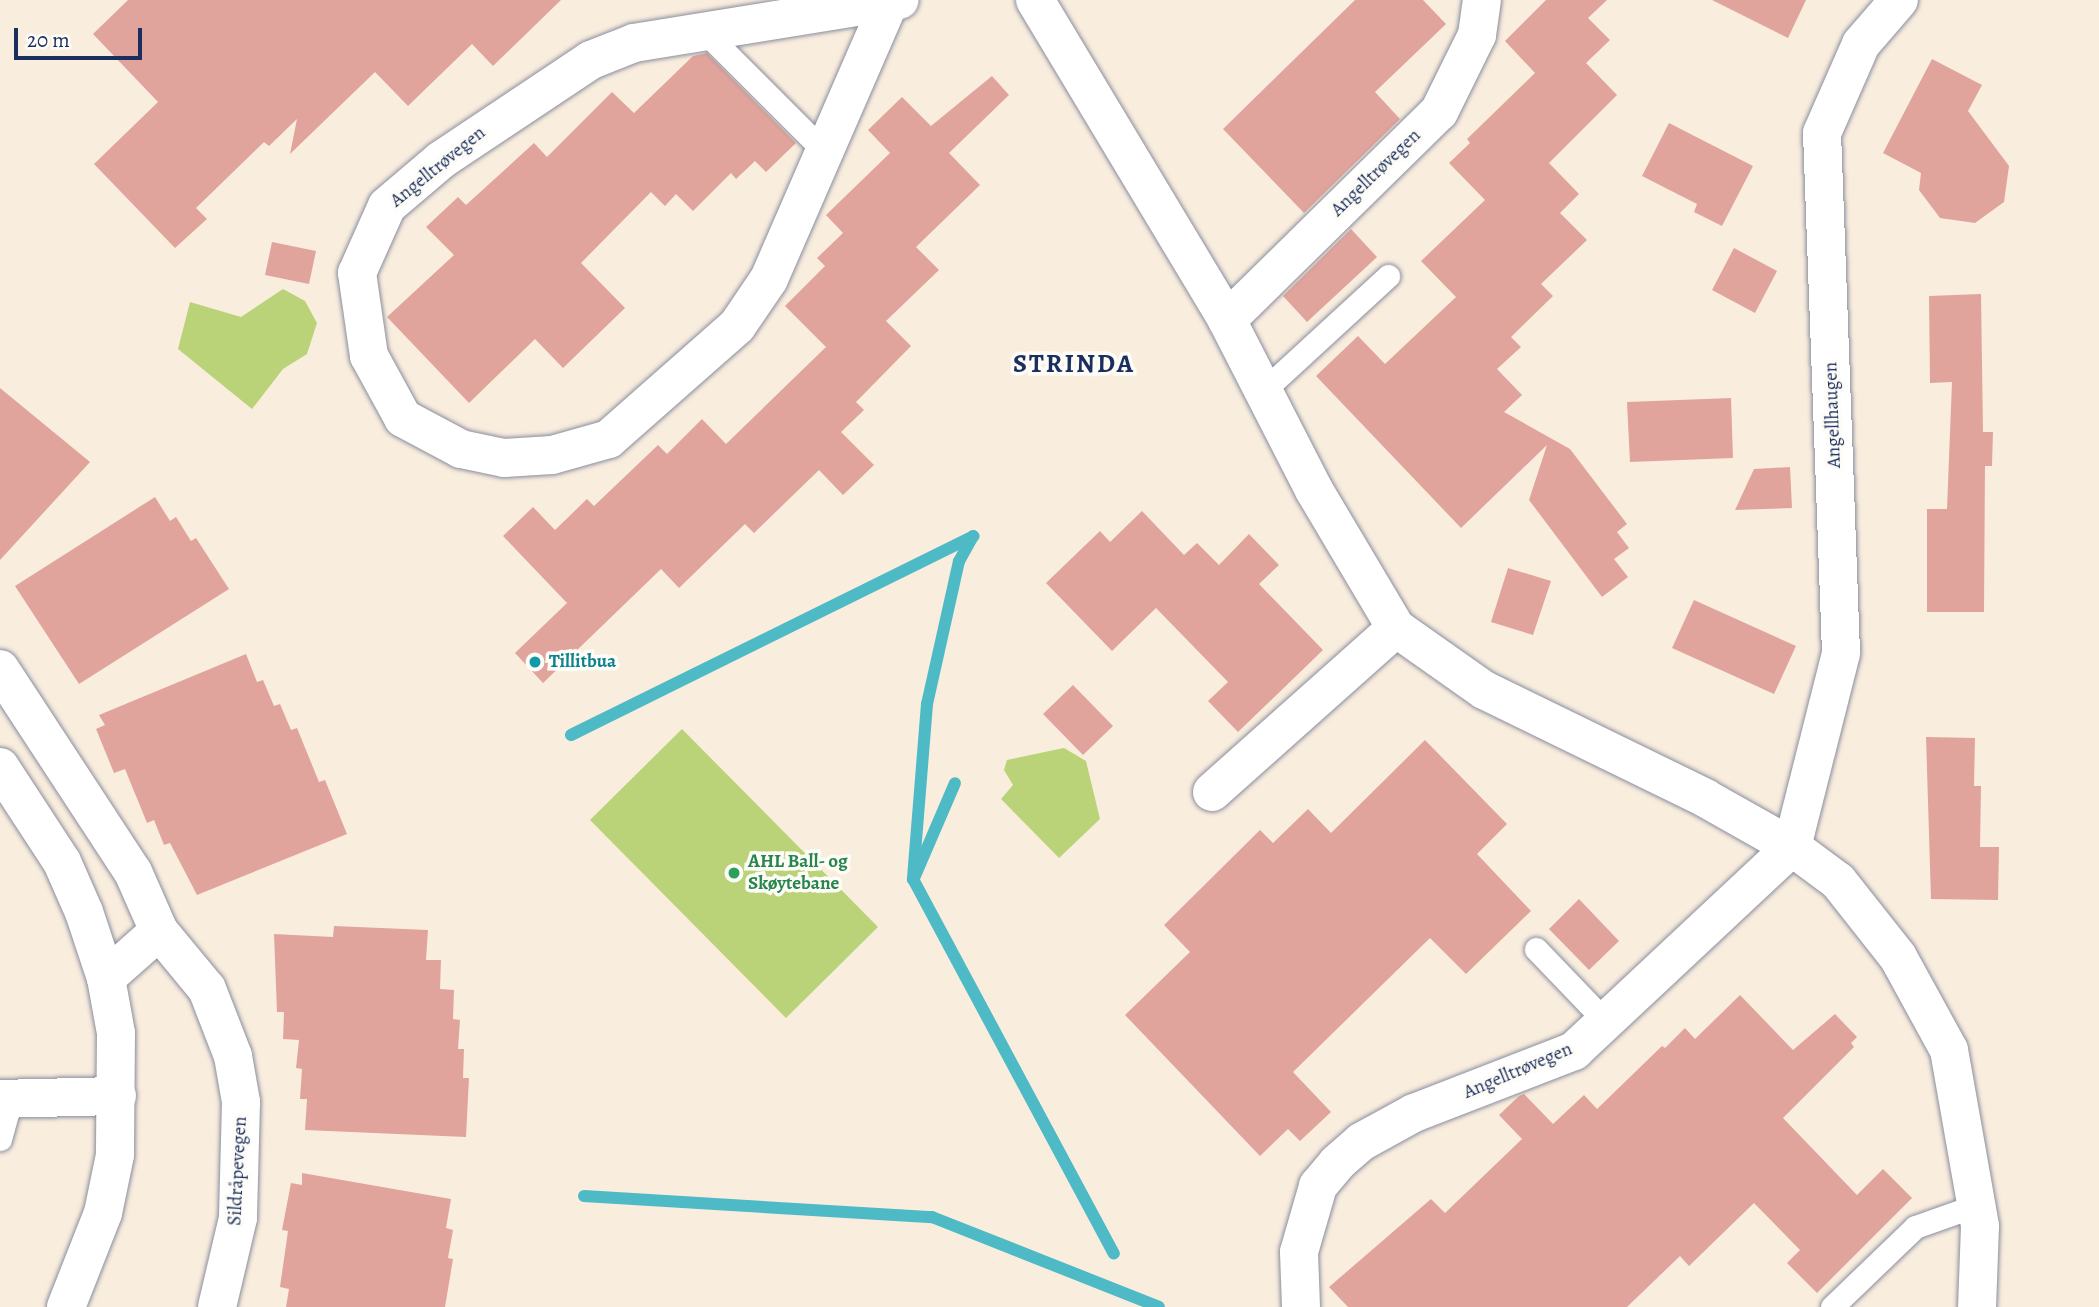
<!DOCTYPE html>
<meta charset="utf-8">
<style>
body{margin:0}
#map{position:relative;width:2099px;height:1307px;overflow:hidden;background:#f9edde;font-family:Alegreya,serif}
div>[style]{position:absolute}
.green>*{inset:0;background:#bbd378}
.stream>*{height:12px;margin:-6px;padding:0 6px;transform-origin:6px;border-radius:6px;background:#4dbac6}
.building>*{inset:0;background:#e1a49c}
.roads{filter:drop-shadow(0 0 2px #8a8e9e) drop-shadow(0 0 2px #8a8e9e)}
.service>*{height:23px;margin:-11.5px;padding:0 11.5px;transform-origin:11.5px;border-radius:11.5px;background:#fff}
.minor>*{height:38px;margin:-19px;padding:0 19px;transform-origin:19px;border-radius:19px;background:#fff}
.dots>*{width:19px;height:19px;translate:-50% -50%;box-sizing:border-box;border:4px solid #fdfcf7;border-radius:50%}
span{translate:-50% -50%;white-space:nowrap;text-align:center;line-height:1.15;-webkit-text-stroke:7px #fdfcf7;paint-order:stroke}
.street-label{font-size:19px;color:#1b2f5e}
.culture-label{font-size:19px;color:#0d838f;font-weight:700}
.left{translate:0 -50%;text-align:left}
.leisure-label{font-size:19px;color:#27864d;font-weight:700}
.district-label{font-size:26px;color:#1b2f5e;font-weight:700;letter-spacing:2px}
.scale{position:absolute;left:14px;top:28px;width:128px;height:32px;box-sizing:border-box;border:4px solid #1b2f5e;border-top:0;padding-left:9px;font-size:21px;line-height:24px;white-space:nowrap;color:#1b2f5e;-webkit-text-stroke:5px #fdfcf7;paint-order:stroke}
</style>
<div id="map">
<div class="green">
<i style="clip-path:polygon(283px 289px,305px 301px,317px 323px,307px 354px,283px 369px,252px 409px,178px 349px,190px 302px,241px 317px)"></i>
<i style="clip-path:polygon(682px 729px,878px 927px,786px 1018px,590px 820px)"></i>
<i style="clip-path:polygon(1064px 748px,1086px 761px,1100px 819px,1059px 858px,1001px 799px,1013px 785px,1004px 770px,1007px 760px)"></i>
</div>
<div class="stream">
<i style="left:571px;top:735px;width:449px;rotate:-26.3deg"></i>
<i style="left:973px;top:536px;width:29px;rotate:119deg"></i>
<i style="left:959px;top:561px;width:147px;rotate:102.6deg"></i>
<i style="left:927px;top:704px;width:176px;rotate:94.6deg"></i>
<i style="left:913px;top:879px;width:425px;rotate:61.8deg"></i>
<i style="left:915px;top:876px;width:101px;rotate:-66.7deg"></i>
<i style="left:584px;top:1196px;width:349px;rotate:3.5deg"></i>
<i style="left:932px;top:1217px;width:244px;rotate:21.6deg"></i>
</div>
<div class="building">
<i style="clip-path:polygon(128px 0,561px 0,493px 66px,472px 44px,408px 106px,375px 72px,290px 154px,297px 119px,269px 146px,264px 142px,196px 208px,207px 219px,175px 248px,94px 164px,158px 102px,93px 34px)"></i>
<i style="clip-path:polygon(1355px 0,1423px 0,1446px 24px,1375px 92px,1400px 119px,1304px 213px,1223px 129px)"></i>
<i style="clip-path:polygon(1546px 0,1607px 0,1588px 18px,1610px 40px,1586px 63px,1617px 95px,1549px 163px,1579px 194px,1560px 213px,1587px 240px,1541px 284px,1553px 296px,1511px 337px,1521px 347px,1497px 369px,1522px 395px,1504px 412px,1570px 449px,1627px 524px,1617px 532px,1629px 548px,1614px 559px,1628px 577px,1602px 597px,1529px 500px,1547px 445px,1461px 528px,1316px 376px,1358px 336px,1385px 364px,1456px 297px,1421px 261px,1485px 200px,1449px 163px,1470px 143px,1467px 139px,1535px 73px,1505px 41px)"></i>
<i style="clip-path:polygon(1712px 0,1806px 0,1788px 38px)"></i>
<i style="clip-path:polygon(707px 53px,796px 143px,766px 172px,755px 161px,736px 179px,731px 173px,693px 211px,676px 194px,665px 206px,651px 192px,581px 263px,625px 308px,563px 368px,535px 339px,469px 403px,387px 317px,454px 255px,426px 227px,458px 197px,466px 205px,534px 143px,547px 157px,612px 92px,634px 113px,693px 56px)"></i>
<i style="clip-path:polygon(1932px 59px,1982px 85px,1968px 111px,2009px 166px,2004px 202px,1975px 223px,1940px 218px,1919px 190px,1921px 173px,1883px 153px)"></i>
<i style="clip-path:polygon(992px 76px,1009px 95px,949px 153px,980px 185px,916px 247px,939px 270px,886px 321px,911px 346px,856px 402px,864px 410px,841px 432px,874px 465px,843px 495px,819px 470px,754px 533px,745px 524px,679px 588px,661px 569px,543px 683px,515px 653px,567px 603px,503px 536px,533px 507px,555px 530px,587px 499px,594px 506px,658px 445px,667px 454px,702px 419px,726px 444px,826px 347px,785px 306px,825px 266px,817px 258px,843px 233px,826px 215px,890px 153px,868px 130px,902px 97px,931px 126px)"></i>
<i style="clip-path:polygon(1669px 123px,1753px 166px,1722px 226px,1694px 212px,1697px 204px,1642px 176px)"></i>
<i style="clip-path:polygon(1351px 229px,1377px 257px,1307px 322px,1283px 296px)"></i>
<i style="clip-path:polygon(272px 242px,316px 251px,309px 284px,265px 275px)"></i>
<i style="clip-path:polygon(1734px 248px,1777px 271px,1755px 313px,1712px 290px)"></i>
<i style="clip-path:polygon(1981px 294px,1983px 432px,1993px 432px,1992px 466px,1985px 466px,1984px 612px,1927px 612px,1927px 509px,1947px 509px,1952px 382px,1930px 383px,1929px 296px)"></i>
<i style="clip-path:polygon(0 388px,90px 462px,0 560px)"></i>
<i style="clip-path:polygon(1731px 398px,1733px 458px,1630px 462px,1627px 402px)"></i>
<i style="clip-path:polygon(1790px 467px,1792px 508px,1735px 510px,1754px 469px)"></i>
<i style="clip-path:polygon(155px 497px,170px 521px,176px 517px,191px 541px,196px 538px,229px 589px,79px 684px,15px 586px)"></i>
<i style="clip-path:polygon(1142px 511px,1184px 555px,1197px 543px,1219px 565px,1249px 534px,1279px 565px,1259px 584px,1323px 650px,1238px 732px,1208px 701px,1228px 682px,1156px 608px,1112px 651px,1046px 583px,1100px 531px,1110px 542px)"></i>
<i style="clip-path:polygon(1508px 568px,1551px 581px,1533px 635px,1491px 622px)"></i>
<i style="clip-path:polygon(1694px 600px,1796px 646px,1774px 694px,1672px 648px)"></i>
<i style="clip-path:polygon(246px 654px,257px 682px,263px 680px,274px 706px,280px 704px,291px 730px,297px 728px,319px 782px,325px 780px,347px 834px,197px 895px,170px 843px,164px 845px,154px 820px,147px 823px,125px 769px,114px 773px,96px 729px,105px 725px,99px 715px)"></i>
<i style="clip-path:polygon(1073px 685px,1113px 726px,1083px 755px,1043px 714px)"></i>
<i style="clip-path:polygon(1926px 737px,1975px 738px,1974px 786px,1981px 786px,1980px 847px,1999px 847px,1998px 900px,1931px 899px)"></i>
<i style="clip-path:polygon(1425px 740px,1507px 824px,1477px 854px,1531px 911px,1466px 974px,1430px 938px,1293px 1072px,1331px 1112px,1300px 1141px,1288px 1129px,1260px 1156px,1125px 1015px,1190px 952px,1164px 925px,1260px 830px,1273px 843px,1308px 809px,1331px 833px)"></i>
<i style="clip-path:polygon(1579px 899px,1619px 941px,1589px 970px,1549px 929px)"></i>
<i style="clip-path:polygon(334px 926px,428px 930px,426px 960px,441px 960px,440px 989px,454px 990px,453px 1019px,460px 1020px,458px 1049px,464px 1049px,463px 1078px,469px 1078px,466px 1137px,305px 1130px,307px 1099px,300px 1099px,302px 1069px,296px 1068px,299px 1040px,283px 1039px,284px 1012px,277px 1012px,274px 934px,333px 937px)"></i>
<i style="clip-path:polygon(1740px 995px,1793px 1050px,1835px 1014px,1857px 1037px,1851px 1043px,1854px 1047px,1783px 1118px,1857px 1195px,1883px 1169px,1912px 1198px,1817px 1293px,1787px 1263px,1800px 1250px,1754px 1203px,1689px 1266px,1680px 1256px,1627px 1307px,1348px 1307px,1329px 1287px,1431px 1199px,1445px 1213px,1522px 1139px,1499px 1115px,1519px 1096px,1524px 1094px,1553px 1124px,1584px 1095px,1597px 1109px,1662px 1046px,1665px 1048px,1685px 1028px,1695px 1039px)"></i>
<i style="clip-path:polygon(302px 1173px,451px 1199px,446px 1228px,453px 1230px,448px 1258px,453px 1259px,445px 1307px,286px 1307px,289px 1289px,280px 1287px,288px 1231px,282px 1230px,291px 1183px,302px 1185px)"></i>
</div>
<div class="roads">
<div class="service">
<i style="left:703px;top:30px;width:173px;rotate:45deg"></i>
<i style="left:1263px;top:391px;width:170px;rotate:-42.6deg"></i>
<i style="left:1536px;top:949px;width:100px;rotate:46.2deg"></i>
<i style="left:0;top:1139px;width:41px;rotate:-74.6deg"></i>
<i style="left:1832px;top:1307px;width:115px;rotate:-43.9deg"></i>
<i style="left:1915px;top:1227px;width:66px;rotate:-19.5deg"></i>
</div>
<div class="minor">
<i style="left:1035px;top:0;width:373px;rotate:59deg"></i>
<i style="left:1227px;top:320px;width:191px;rotate:62.9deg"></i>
<i style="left:1314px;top:490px;width:161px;rotate:59.3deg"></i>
<i style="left:1396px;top:628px;width:108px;rotate:35.2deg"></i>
<i style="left:1484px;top:690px;width:246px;rotate:26deg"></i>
<i style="left:1705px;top:798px;width:100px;rotate:29.4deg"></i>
<i style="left:1792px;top:847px;width:57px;rotate:36.5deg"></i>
<i style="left:1838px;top:881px;width:97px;rotate:51.7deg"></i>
<i style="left:1898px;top:957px;width:106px;rotate:61.3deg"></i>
<i style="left:1949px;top:1050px;width:179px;rotate:80deg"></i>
<i style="left:1980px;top:1226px;width:81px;rotate:92.1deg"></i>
<i style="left:889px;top:3px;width:301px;rotate:113.5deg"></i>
<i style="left:769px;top:279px;width:57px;rotate:124.2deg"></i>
<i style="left:737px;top:326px;width:171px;rotate:138.6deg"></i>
<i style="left:609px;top:439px;width:59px;rotate:164.3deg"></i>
<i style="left:552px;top:455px;width:48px;rotate:176.4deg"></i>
<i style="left:504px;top:458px;width:44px;rotate:-168.2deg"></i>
<i style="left:461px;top:449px;width:66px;rotate:-151.9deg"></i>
<i style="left:403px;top:418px;width:71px;rotate:-118.7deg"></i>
<i style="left:369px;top:356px;width:84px;rotate:-98.2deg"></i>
<i style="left:357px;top:273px;width:73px;rotate:-65.9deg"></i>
<i style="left:387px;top:206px;width:71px;rotate:-40.4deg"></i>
<i style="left:441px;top:160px;width:180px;rotate:-33.7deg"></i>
<i style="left:591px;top:60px;width:46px;rotate:-21.6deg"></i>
<i style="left:634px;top:43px;width:269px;rotate:-9.2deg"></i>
<i style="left:1227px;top:320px;width:297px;rotate:-44.5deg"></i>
<i style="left:1439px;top:112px;width:86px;rotate:-63.7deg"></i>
<i style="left:1477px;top:35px;width:35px;rotate:-82deg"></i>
<i style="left:0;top:669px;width:243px;rotate:56.8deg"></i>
<i style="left:133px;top:872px;width:64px;rotate:66.2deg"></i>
<i style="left:159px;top:931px;width:71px;rotate:138.4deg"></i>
<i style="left:0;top:767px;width:113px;rotate:56.9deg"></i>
<i style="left:62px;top:862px;width:55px;rotate:66.3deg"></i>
<i style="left:84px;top:912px;width:70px;rotate:71.6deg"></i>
<i style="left:106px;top:978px;width:56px;rotate:79.7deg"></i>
<i style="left:116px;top:1033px;width:122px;rotate:90.5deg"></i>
<i style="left:115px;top:1155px;width:59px;rotate:101.7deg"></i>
<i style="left:103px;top:1213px;width:101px;rotate:111.5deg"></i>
<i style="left:1212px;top:792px;width:246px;rotate:-41.7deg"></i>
<i style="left:159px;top:931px;width:75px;rotate:50.4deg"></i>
<i style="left:207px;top:989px;width:72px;rotate:68.8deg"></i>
<i style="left:233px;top:1056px;width:47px;rotate:80.1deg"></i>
<i style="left:241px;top:1102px;width:116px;rotate:91.5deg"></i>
<i style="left:238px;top:1218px;width:91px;rotate:103.3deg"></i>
<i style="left:0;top:1099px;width:117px;rotate:-1.5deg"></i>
<i style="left:1301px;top:1307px;width:55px;rotate:-92.1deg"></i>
<i style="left:1299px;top:1252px;width:69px;rotate:-73.9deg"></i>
<i style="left:1318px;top:1186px;width:30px;rotate:-50deg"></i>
<i style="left:1337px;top:1163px;width:32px;rotate:-41deg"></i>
<i style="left:1361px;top:1142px;width:60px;rotate:-28.7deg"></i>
<i style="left:1414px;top:1113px;width:172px;rotate:-21.2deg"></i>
<i style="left:1574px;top:1051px;width:299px;rotate:-43.1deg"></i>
<i style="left:1792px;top:847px;width:200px;rotate:-75.8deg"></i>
<i style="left:1841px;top:653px;width:520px;rotate:-92.09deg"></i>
<i style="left:1822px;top:133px;width:97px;rotate:-66.3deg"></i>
<i style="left:1861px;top:44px;width:58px;rotate:-49.2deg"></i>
</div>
</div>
<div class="dots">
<i style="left:535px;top:662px;background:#0f9aa8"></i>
<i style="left:734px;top:873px;background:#2e9e5b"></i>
</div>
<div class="street-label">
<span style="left:438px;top:167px;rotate:-39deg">Angelltrøvegen</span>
<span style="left:1376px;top:173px;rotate:-44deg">Angelltrøvegen</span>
<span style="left:1833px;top:415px;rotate:-92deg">Angellhaugen</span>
<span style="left:1518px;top:1071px;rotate:-23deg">Angelltrøvegen</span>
<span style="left:238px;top:1171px;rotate:-87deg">Sildråpevegen</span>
</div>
<div class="culture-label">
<span class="left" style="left:549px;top:662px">Tillitbua</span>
</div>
<div class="leisure-label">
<span class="left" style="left:748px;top:873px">AHL Ball- og<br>Skøytebane</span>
</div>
<div class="district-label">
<span style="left:1074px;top:364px">STRINDA</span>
</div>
<div class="scale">20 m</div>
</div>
